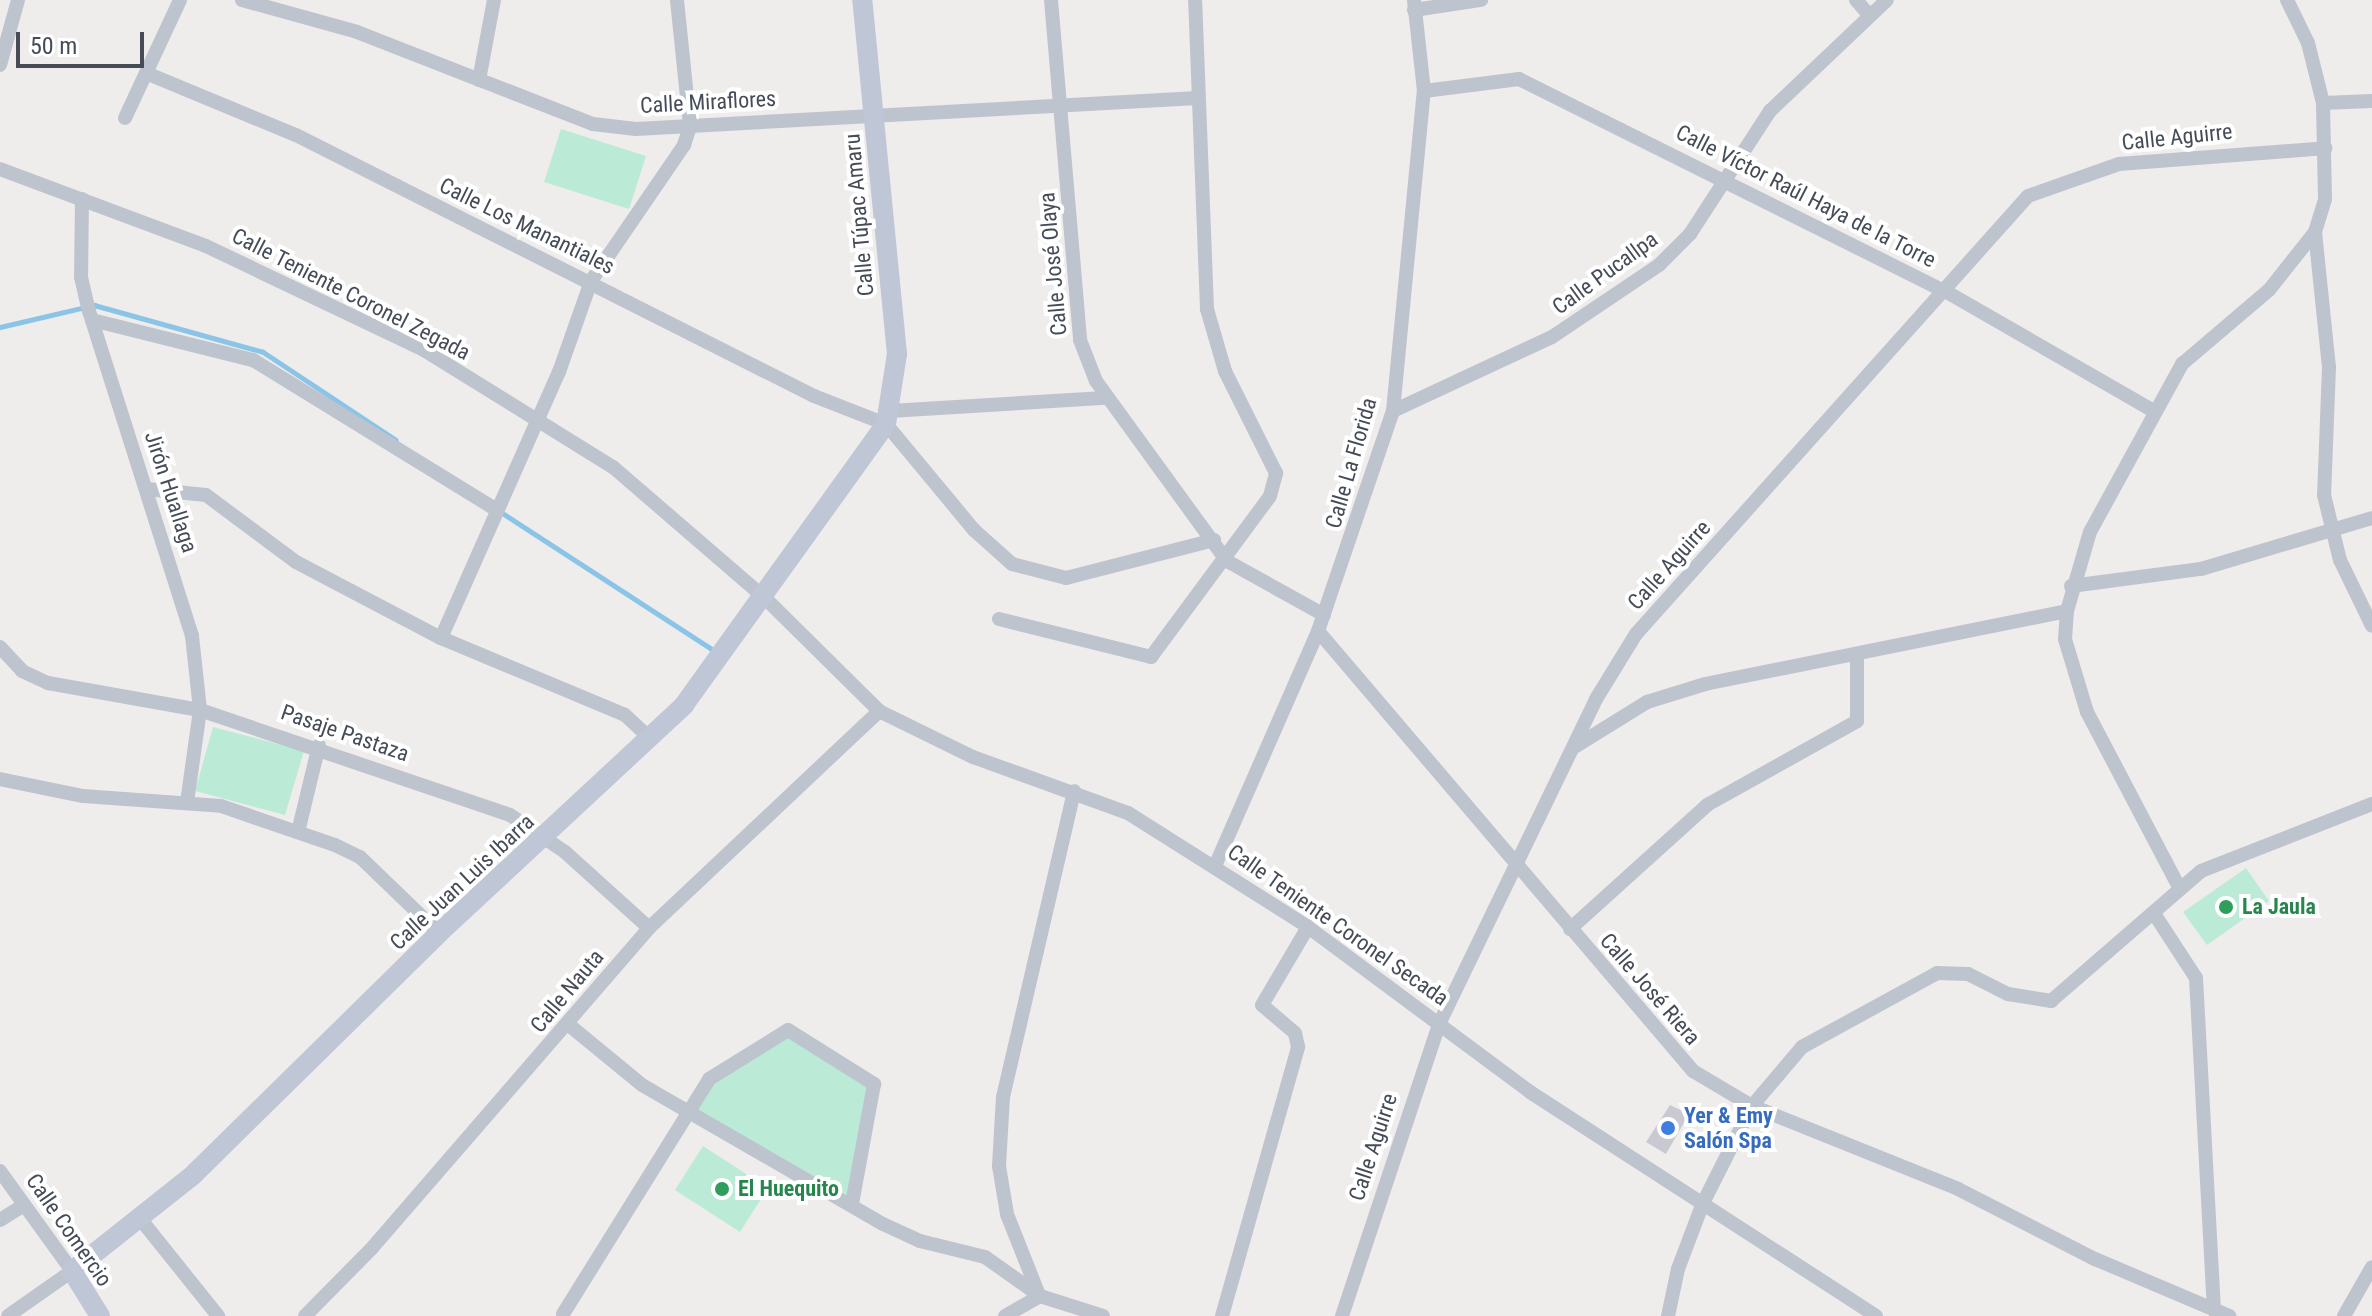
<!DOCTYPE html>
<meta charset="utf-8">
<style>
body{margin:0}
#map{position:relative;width:2372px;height:1316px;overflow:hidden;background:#efecec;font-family:"Roboto Condensed",sans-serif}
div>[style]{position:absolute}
.green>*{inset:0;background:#bbebd6}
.stream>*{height:5px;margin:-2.5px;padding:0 2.5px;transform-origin:2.5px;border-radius:2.5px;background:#8ac4e6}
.building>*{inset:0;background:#c9cad1}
.street>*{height:14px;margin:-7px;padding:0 7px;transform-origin:7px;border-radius:7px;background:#bdc4ce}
.secondary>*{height:20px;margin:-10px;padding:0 10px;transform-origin:10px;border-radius:10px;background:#bfc6d5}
.dots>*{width:22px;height:22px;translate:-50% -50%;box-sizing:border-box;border:4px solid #fff;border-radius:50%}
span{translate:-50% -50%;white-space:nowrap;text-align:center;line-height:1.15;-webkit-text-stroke:8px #fff;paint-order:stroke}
.street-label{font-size:22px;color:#454c58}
.leisure-label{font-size:22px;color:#27864d;font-weight:700}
.left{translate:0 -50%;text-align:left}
.shop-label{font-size:22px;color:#366cbe;font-weight:700}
.scale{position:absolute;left:16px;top:32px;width:128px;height:36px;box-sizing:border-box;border:4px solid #454c58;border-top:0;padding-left:10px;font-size:24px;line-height:28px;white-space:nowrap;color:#454c58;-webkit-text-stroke:6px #fff;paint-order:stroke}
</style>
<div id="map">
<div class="green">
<i style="clip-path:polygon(561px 129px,646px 156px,629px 209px,544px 182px)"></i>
<i style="clip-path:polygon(213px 727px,304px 751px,285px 815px,195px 791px)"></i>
<i style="clip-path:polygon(2246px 868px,2269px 901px,2207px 945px,2183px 912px)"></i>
<i style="clip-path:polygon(787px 1037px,870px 1086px,849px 1196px,692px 1108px,711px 1082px)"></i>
<i style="clip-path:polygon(703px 1146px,768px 1188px,740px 1232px,675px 1190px)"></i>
</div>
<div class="stream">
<i style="left:0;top:327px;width:97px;rotate:-13.2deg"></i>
<i style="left:94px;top:305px;width:175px;rotate:15.5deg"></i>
<i style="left:263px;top:352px;width:159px;rotate:33.5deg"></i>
<i style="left:499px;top:511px;width:255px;rotate:33deg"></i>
</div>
<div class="building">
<i style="clip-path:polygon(1670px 1105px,1689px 1114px,1666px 1154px,1646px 1142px)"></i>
</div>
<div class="street">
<i style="left:242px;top:0;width:119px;rotate:15.5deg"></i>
<i style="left:357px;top:32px;width:253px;rotate:21.3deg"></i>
<i style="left:593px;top:124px;width:43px;rotate:6.6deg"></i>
<i style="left:636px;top:129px;width:562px;rotate:-3.16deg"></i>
<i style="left:1051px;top:0;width:341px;rotate:85.1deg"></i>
<i style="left:1080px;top:340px;width:44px;rotate:68.7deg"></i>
<i style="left:1096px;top:381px;width:223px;rotate:54deg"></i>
<i style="left:1227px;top:561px;width:111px;rotate:29.1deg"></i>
<i style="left:1856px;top:0;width:18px;rotate:49deg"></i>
<i style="left:1414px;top:10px;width:68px;rotate:-8.5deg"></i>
<i style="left:0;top:65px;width:67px;rotate:-74.5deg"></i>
<i style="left:146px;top:73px;width:162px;rotate:22.5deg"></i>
<i style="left:296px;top:135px;width:580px;rotate:26.74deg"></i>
<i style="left:814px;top:396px;width:77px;rotate:21.3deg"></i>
<i style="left:886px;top:424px;width:138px;rotate:50.3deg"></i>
<i style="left:974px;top:530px;width:51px;rotate:41.8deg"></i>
<i style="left:1012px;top:564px;width:56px;rotate:14.5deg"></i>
<i style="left:1066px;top:578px;width:153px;rotate:-14.4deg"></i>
<i style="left:479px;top:80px;width:81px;rotate:-79.4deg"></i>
<i style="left:1424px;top:91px;width:96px;rotate:-7.2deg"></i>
<i style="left:1519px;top:79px;width:476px;rotate:26.5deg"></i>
<i style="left:1945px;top:291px;width:239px;rotate:29.9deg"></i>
<i style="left:2323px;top:103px;width:49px;rotate:-2.3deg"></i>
<i style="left:125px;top:118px;width:130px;rotate:-65deg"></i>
<i style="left:0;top:169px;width:220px;rotate:20.5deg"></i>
<i style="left:206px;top:246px;width:242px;rotate:25.5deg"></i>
<i style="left:424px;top:350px;width:222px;rotate:31.8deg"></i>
<i style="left:613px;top:467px;width:202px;rotate:40.8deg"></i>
<i style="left:766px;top:599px;width:159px;rotate:44.7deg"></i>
<i style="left:879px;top:711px;width:105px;rotate:26.1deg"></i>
<i style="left:973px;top:757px;width:165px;rotate:19.9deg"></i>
<i style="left:1128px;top:813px;width:213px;rotate:32.3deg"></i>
<i style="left:1308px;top:927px;width:277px;rotate:36.6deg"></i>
<i style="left:1530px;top:1092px;width:412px;rotate:32.9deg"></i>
<i style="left:82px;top:199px;width:78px;rotate:90.7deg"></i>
<i style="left:81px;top:277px;width:35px;rotate:77deg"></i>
<i style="left:89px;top:311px;width:341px;rotate:72.4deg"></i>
<i style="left:192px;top:636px;width:74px;rotate:83.8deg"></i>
<i style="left:200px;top:710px;width:93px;rotate:98deg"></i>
<i style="left:2315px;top:232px;width:136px;rotate:84.1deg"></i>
<i style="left:2329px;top:367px;width:128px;rotate:92.2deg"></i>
<i style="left:2324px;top:495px;width:67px;rotate:76.2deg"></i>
<i style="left:2340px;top:560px;width:73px;rotate:64.1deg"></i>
<i style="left:92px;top:320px;width:166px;rotate:14deg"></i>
<i style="left:253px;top:360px;width:283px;rotate:31.6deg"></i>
<i style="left:890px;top:411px;width:215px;rotate:-3.5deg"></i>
<i style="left:1393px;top:411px;width:175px;rotate:-25deg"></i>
<i style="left:1552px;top:337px;width:129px;rotate:-33.9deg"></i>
<i style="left:1659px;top:265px;width:44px;rotate:-45deg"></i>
<i style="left:1690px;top:234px;width:147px;rotate:-57deg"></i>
<i style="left:1770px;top:111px;width:161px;rotate:-43.5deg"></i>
<i style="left:147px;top:489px;width:59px;rotate:5.8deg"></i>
<i style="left:206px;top:495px;width:112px;rotate:36.7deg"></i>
<i style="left:296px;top:562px;width:164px;rotate:27.7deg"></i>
<i style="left:441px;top:638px;width:199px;rotate:22.7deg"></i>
<i style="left:625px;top:715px;width:35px;rotate:43deg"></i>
<i style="left:2071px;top:586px;width:131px;rotate:-7.5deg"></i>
<i style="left:2201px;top:569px;width:178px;rotate:-16.6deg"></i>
<i style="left:999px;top:619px;width:157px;rotate:14deg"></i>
<i style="left:1151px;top:657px;width:200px;rotate:-53.5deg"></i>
<i style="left:1270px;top:496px;width:24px;rotate:-75deg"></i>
<i style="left:1276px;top:473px;width:114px;rotate:-116.6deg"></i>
<i style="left:1225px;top:371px;width:65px;rotate:-106.2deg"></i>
<i style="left:1207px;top:309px;width:309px;rotate:-92.2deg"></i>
<i style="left:1318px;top:631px;width:578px;rotate:49.56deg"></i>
<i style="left:1693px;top:1071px;width:69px;rotate:30.7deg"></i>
<i style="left:1752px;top:1106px;width:222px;rotate:21.9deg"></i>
<i style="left:1958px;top:1189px;width:154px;rotate:27.1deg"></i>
<i style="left:2095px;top:1259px;width:146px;rotate:23deg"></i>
<i style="left:441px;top:638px;width:291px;rotate:-66.1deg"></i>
<i style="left:559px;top:372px;width:96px;rotate:-70.6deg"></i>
<i style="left:591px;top:281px;width:165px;rotate:-55.6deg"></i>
<i style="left:684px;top:145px;width:20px;rotate:-72deg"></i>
<i style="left:690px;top:126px;width:127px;rotate:-95.9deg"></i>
<i style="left:0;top:647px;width:33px;rotate:47deg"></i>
<i style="left:22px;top:671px;width:29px;rotate:25deg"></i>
<i style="left:48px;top:683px;width:154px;rotate:10.1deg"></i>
<i style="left:200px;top:710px;width:327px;rotate:18.7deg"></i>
<i style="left:510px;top:815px;width:66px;rotate:33.9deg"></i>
<i style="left:565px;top:852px;width:113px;rotate:42.1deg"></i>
<i style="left:1576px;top:746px;width:84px;rotate:-31.8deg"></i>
<i style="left:1647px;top:702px;width:61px;rotate:-17.2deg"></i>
<i style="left:1705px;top:684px;width:369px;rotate:-11.4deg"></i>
<i style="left:0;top:779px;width:85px;rotate:11.6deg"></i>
<i style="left:83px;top:796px;width:138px;rotate:4.1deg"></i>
<i style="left:221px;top:806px;width:120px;rotate:18.9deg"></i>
<i style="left:335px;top:845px;width:28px;rotate:26deg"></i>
<i style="left:360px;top:857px;width:110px;rotate:43.9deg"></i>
<i style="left:298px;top:832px;width:89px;rotate:-76.4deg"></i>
<i style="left:1215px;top:866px;width:257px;rotate:-66.3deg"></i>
<i style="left:1318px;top:631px;width:232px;rotate:-71.2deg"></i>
<i style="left:1393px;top:411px;width:321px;rotate:-84.5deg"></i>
<i style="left:1424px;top:91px;width:92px;rotate:-96.3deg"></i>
<i style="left:2180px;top:889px;width:200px;rotate:-117.7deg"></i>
<i style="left:2087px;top:712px;width:76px;rotate:-106.8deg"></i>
<i style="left:2065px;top:639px;width:28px;rotate:-86deg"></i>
<i style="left:2067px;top:611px;width:82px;rotate:-73.8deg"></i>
<i style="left:2090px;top:532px;width:192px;rotate:-61.3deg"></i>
<i style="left:2182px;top:364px;width:114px;rotate:-40.4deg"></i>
<i style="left:2269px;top:290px;width:74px;rotate:-51.6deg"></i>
<i style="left:2315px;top:232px;width:34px;rotate:-73deg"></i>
<i style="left:2325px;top:199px;width:96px;rotate:-91.2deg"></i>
<i style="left:2323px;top:103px;width:62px;rotate:-104deg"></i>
<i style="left:2308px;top:43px;width:48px;rotate:-116deg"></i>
<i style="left:2155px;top:915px;width:75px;rotate:56.9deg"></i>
<i style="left:2196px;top:978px;width:333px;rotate:86.9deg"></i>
<i style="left:1570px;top:929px;width:185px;rotate:-42.1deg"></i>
<i style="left:1707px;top:805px;width:172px;rotate:-29.2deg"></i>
<i style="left:1857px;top:721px;width:67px;rotate:-90deg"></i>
<i style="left:569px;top:1025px;width:94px;rotate:39.4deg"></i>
<i style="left:642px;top:1085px;width:278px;rotate:30deg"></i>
<i style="left:883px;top:1224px;width:41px;rotate:24.7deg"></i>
<i style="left:920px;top:1241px;width:67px;rotate:13.8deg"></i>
<i style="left:985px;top:1257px;width:67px;rotate:35.3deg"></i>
<i style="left:1040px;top:1296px;width:66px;rotate:17.6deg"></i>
<i style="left:0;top:1171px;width:123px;rotate:54.2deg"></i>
<i style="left:72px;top:1271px;width:78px;rotate:144.9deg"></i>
<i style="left:0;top:1220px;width:26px;rotate:-32deg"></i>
<i style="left:142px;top:1221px;width:122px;rotate:51.3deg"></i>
<i style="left:1039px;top:1295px;width:87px;rotate:-111.6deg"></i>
<i style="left:1007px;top:1214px;width:49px;rotate:-99.5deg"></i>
<i style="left:999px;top:1166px;width:69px;rotate:-86.7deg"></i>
<i style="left:1003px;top:1097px;width:314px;rotate:-76.9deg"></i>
<i style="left:563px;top:1314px;width:277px;rotate:-58.1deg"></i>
<i style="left:709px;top:1079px;width:93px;rotate:-31.8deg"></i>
<i style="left:788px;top:1030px;width:102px;rotate:32.1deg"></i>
<i style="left:874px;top:1084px;width:122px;rotate:100.4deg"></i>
<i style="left:305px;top:1316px;width:95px;rotate:-45.4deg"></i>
<i style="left:372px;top:1248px;width:423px;rotate:-49.1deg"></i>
<i style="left:649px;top:928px;width:316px;rotate:-43.3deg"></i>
<i style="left:1005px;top:1316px;width:40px;rotate:-29.7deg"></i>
<i style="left:1222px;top:1316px;width:280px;rotate:-74.2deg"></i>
<i style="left:1298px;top:1047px;width:14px;rotate:-102deg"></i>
<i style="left:1295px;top:1033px;width:43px;rotate:-139.7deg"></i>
<i style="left:1262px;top:1005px;width:91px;rotate:-59.5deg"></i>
<i style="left:1342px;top:1316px;width:310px;rotate:-71.6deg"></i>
<i style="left:1440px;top:1022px;width:359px;rotate:-64.2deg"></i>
<i style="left:1596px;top:699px;width:76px;rotate:-58.4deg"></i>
<i style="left:1636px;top:634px;width:588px;rotate:-48.17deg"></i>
<i style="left:2028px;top:196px;width:96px;rotate:-19.4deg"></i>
<i style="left:2119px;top:164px;width:207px;rotate:-4.4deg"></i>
<i style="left:1668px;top:1316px;width:48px;rotate:-78deg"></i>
<i style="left:1678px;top:1269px;width:71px;rotate:-69.3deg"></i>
<i style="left:1703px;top:1203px;width:109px;rotate:-63.2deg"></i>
<i style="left:1752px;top:1106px;width:77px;rotate:-49.7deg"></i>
<i style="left:1802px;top:1047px;width:154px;rotate:-28.7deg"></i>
<i style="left:1937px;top:973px;width:31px;rotate:2deg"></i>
<i style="left:1968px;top:974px;width:45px;rotate:26.6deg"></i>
<i style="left:2008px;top:994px;width:44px;rotate:9.2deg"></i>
<i style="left:2051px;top:1001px;width:198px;rotate:-40.9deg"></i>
<i style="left:2201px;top:871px;width:184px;rotate:-21.4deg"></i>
<i style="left:2344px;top:1316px;width:56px;rotate:-60.3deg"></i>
</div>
<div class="secondary">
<i style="left:100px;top:1316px;width:53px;rotate:-121.9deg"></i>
<i style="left:72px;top:1271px;width:154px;rotate:-38.4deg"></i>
<i style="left:193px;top:1175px;width:345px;rotate:-44.5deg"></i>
<i style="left:439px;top:933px;width:335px;rotate:-42.9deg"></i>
<i style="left:684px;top:705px;width:346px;rotate:-54.3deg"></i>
<i style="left:886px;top:424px;width:71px;rotate:-81.1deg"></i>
<i style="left:897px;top:354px;width:356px;rotate:-95.6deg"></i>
</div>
<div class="dots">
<i style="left:2226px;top:907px;background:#2e9e5b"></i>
<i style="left:1668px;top:1128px;background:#3f7fe0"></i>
<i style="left:722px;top:1189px;background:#2e9e5b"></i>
</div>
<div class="street-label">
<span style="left:708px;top:102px;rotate:-3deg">Calle Miraflores</span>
<span style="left:2177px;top:137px;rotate:-6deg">Calle Aguirre</span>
<span style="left:1806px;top:196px;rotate:27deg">Calle Víctor Raúl Haya de la Torre</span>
<span style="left:859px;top:215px;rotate:-95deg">Calle Túpac Amaru</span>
<span style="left:527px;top:226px;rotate:26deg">Calle Los Manantiales</span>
<span style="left:1053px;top:264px;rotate:-95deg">Calle José Olaya</span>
<span style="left:1605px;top:273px;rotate:-36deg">Calle Pucallpa</span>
<span style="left:351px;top:294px;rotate:27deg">Calle Teniente Coronel Zegada</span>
<span style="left:1351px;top:463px;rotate:-74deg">Calle La Florida</span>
<span style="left:171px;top:492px;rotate:72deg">Jirón Huallaga</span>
<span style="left:1669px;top:565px;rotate:-48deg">Calle Aguirre</span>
<span style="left:345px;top:733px;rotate:19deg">Pasaje Pastaza</span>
<span style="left:462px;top:882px;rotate:-43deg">Calle Juan Luis Ibarra</span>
<span style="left:1338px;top:925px;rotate:35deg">Calle Teniente Coronel Secada</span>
<span style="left:1650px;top:989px;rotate:49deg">Calle José Riera</span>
<span style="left:567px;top:991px;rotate:-50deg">Calle Nauta</span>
<span style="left:1373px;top:1147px;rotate:-72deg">Calle Aguirre</span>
<span style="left:69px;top:1230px;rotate:55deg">Calle Comercio</span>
</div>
<div class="leisure-label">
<span class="left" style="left:2242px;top:907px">La Jaula</span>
<span class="left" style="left:738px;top:1189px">El Huequito</span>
</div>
<div class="shop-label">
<span class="left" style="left:1684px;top:1128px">Yer &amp; Emy<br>Salón Spa</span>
</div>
<div class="scale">50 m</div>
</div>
